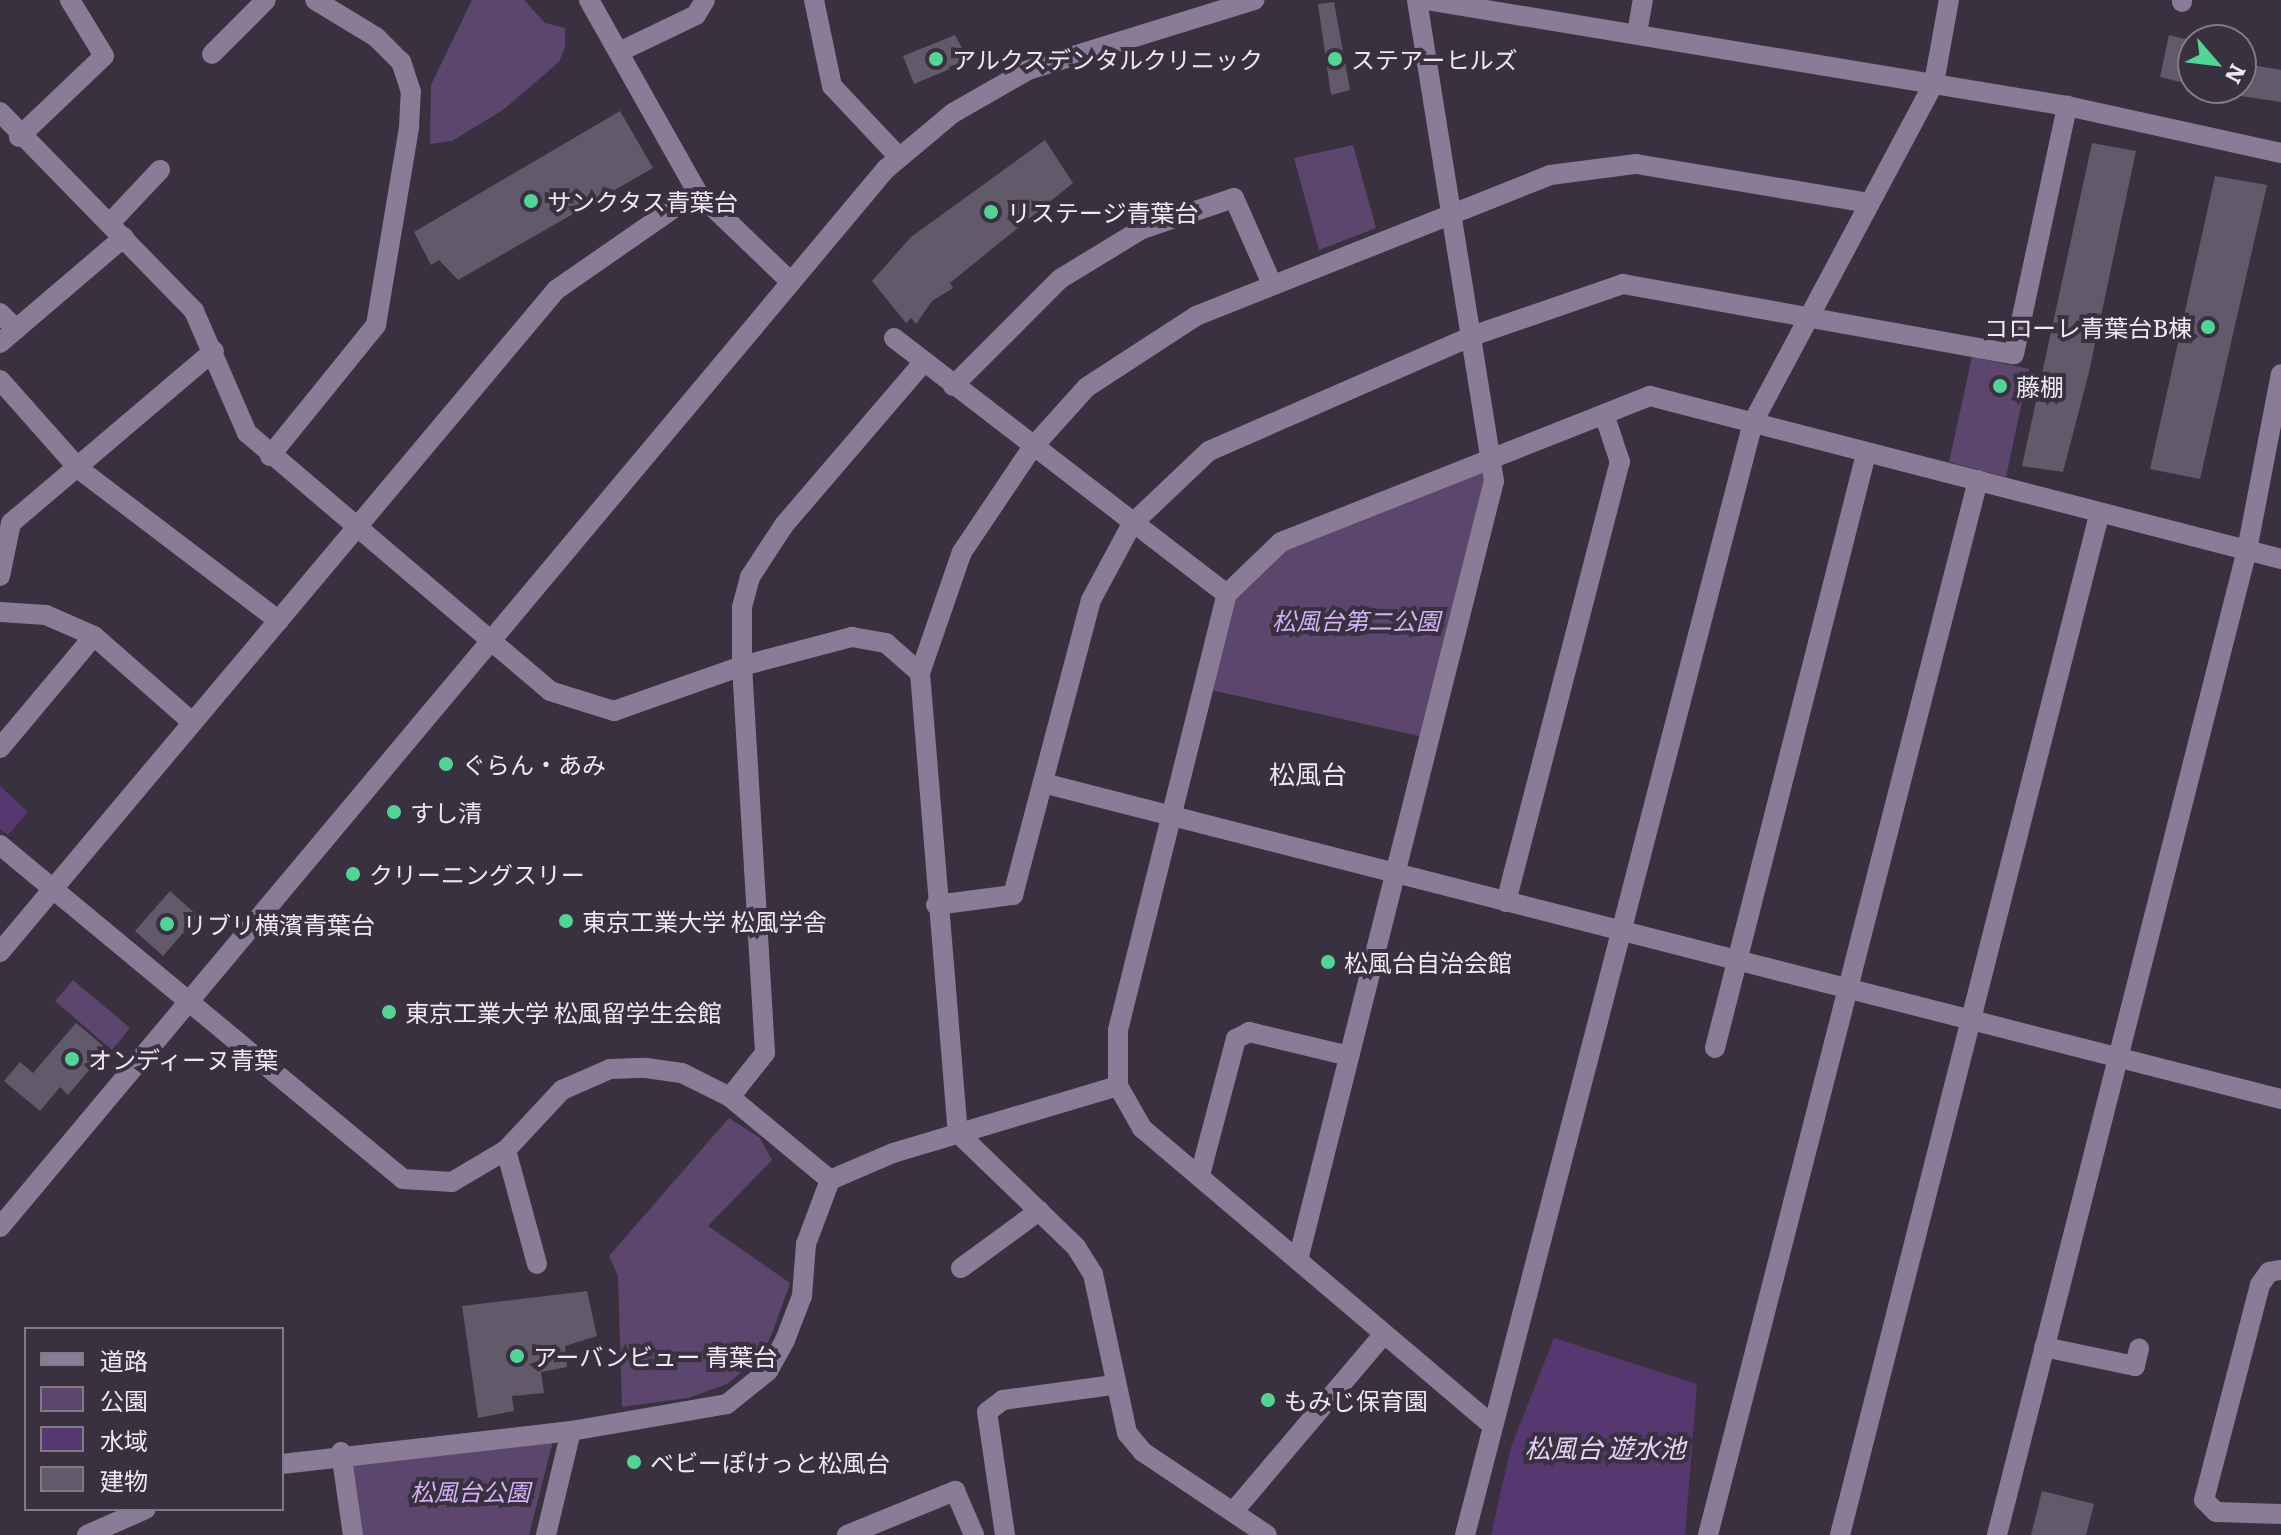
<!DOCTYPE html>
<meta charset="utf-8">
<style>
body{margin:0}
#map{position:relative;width:2281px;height:1535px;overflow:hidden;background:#393140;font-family:Literata,"Noto Sans JP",serif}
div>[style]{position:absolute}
.green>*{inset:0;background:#5c466d}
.water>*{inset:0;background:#57376f}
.building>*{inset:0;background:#62596a}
.minor>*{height:20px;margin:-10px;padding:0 10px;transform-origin:10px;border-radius:10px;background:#8a7c97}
.dots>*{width:22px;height:22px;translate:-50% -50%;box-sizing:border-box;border:4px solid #393140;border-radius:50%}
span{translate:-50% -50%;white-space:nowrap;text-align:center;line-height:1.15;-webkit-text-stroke:8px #393140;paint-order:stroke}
.poi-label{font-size:24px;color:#ede8f2}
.left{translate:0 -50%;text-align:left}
.right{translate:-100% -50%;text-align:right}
.park-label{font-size:24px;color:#d6b0f5;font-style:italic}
.neighbourhood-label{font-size:26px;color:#ede8f2}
.water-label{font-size:26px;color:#e4d1f4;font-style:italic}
.legend{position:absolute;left:24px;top:1327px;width:260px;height:184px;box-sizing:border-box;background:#393140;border:2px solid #817a87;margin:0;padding:10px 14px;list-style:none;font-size:24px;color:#ede8f2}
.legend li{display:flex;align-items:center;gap:16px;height:40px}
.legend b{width:40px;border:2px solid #817a87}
.north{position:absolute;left:2177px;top:24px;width:80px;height:80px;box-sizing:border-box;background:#393140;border:2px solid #817a87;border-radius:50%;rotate:118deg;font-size:22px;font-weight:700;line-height:32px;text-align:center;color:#ede8f2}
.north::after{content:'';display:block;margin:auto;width:28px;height:36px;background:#54d396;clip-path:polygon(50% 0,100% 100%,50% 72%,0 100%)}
</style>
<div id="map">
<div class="green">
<i style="clip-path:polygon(472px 0,524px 0,545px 23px,565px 28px,565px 47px,559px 62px,503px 110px,452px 141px,430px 144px,431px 85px)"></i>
<i style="clip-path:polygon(1353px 145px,1376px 228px,1319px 250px,1294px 158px)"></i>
<i style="clip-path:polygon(1972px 357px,2029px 369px,2006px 477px,1949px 462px)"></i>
<i style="clip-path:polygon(1491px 460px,1428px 738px,1207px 689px,1227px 594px,1281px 542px)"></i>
<i style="clip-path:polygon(73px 980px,130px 1028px,112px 1050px,55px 1001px)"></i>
<i style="clip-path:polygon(729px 1118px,760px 1138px,772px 1160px,708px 1226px,790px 1283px,773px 1331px,762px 1355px,727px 1384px,688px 1398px,622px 1407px,618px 1276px,609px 1256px)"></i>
<i style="clip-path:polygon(553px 1441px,529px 1535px,353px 1535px,341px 1452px)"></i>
</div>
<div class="water">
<i style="clip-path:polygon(0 786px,28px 812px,8px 835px,0 829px)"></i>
<i style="clip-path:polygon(1554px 1338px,1697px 1384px,1685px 1535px,1491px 1535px,1511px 1447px)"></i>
</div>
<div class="building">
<i style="clip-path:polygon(1334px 2px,1350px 90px,1331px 95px,1318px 4px)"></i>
<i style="clip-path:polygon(955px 35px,969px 61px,914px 84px,903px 56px)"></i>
<i style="clip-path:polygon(2169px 35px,2193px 41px,2193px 85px,2160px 77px)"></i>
<i style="clip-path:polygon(2241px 63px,2281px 70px,2281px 102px,2241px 96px)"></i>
<i style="clip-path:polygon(620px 111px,653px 168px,458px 280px,439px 260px,431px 265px,414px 232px)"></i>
<i style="clip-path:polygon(1045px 140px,1073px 183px,950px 283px,953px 288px,932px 301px,916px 324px,911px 318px,906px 323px,872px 281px,911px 237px)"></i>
<i style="clip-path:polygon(2092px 143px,2136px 151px,2089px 372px,2063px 472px,2022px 466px)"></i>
<i style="clip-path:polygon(2215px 176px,2267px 185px,2200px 479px,2150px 469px)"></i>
<i style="clip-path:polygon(170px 891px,198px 916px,163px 956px,135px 931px)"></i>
<i style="clip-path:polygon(76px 1023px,107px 1049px,68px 1095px,60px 1087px,40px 1111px,4px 1081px,20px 1062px,33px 1073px)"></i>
<i style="clip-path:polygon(587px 1291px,597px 1336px,565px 1346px,567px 1367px,541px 1372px,544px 1393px,512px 1396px,514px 1411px,478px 1418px,462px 1306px)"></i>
<i style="clip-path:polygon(2042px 1491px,2094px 1504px,2086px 1535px,2031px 1535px)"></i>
</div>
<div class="minor">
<i style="left:589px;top:0;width:220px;rotate:60.6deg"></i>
<i style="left:697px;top:192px;width:130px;rotate:43.8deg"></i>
<i style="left:814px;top:0;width:88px;rotate:78.2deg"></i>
<i style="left:832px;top:86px;width:98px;rotate:46.7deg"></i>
<i style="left:1426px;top:0;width:650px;rotate:9.39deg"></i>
<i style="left:2067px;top:106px;width:219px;rotate:12.4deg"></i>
<i style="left:2182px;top:2px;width:2px;rotate:-90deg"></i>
<i style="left:1637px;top:33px;width:34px;rotate:-80deg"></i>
<i style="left:619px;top:52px;width:85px;rotate:-25.7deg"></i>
<i style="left:696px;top:15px;width:17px;rotate:-59deg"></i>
<i style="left:212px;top:54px;width:76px;rotate:-45deg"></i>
<i style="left:0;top:112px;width:278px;rotate:45.7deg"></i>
<i style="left:194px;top:311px;width:133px;rotate:66.5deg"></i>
<i style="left:247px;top:433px;width:398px;rotate:40.4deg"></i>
<i style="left:550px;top:691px;width:67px;rotate:17.4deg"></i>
<i style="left:614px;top:711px;width:136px;rotate:-19.4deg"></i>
<i style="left:742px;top:666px;width:114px;rotate:-14.8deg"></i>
<i style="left:852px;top:637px;width:35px;rotate:10deg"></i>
<i style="left:886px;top:643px;width:45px;rotate:41.4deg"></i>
<i style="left:920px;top:673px;width:462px;rotate:85.3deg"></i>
<i style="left:958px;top:1133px;width:164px;rotate:44deg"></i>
<i style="left:1076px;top:1247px;width:32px;rotate:58deg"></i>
<i style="left:1093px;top:1274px;width:163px;rotate:77.9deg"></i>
<i style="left:1127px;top:1433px;width:25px;rotate:50deg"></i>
<i style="left:1143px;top:1452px;width:149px;rotate:33.8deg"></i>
<i style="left:19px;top:137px;width:117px;rotate:-43.6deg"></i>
<i style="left:104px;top:56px;width:66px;rotate:-121.3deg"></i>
<i style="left:110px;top:223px;width:73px;rotate:-46.7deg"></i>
<i style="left:0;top:313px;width:23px;rotate:45deg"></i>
<i style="left:894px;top:338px;width:420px;rotate:37.6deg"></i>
<i style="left:0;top:343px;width:163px;rotate:-40.5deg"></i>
<i style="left:0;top:380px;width:119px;rotate:48.4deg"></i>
<i style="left:79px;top:469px;width:251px;rotate:37.2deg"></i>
<i style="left:953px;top:386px;width:151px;rotate:-45deg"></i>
<i style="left:1060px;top:279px;width:96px;rotate:-31.4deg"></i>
<i style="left:1142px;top:229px;width:97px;rotate:-18.6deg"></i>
<i style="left:1234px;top:198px;width:92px;rotate:66.2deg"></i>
<i style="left:270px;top:456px;width:169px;rotate:-51deg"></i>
<i style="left:376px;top:325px;width:201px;rotate:-80.5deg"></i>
<i style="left:409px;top:127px;width:35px;rotate:-87deg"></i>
<i style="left:411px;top:92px;width:32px;rotate:-108deg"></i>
<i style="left:401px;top:62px;width:35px;rotate:-135deg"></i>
<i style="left:376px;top:37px;width:71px;rotate:-148.8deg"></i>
<i style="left:0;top:576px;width:54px;rotate:-78.3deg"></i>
<i style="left:11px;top:523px;width:266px;rotate:-40.3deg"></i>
<i style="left:0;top:612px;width:46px;rotate:3.7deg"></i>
<i style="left:46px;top:615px;width:52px;rotate:23.6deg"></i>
<i style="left:94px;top:636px;width:130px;rotate:41.3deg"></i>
<i style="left:920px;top:673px;width:128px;rotate:-70.9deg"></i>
<i style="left:962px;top:552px;width:125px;rotate:-56.1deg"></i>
<i style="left:1032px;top:448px;width:82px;rotate:-48deg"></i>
<i style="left:1087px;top:387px;width:130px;rotate:-33.1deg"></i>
<i style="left:1196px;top:316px;width:381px;rotate:-21.7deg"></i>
<i style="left:1550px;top:175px;width:87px;rotate:-7.3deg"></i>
<i style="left:1636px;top:164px;width:237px;rotate:9.5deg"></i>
<i style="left:0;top:748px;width:146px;rotate:-50deg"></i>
<i style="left:1043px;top:783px;width:1278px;rotate:14.32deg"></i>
<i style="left:0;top:845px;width:523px;rotate:39.65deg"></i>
<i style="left:403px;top:1179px;width:49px;rotate:3.5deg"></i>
<i style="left:452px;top:1182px;width:63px;rotate:-30.7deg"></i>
<i style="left:506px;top:1150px;width:82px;rotate:-47deg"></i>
<i style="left:562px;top:1090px;width:52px;rotate:-23.6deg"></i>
<i style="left:610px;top:1069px;width:36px;rotate:-2deg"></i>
<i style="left:646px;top:1068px;width:36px;rotate:8deg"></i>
<i style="left:682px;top:1073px;width:54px;rotate:26.6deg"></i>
<i style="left:730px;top:1097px;width:130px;rotate:39.7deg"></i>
<i style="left:1506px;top:902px;width:455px;rotate:-75.5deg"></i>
<i style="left:1620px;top:462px;width:47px;rotate:-108.4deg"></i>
<i style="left:936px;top:905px;width:78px;rotate:-7.4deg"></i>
<i style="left:1013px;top:895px;width:305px;rotate:-75.2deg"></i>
<i style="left:1091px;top:600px;width:86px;rotate:-61.7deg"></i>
<i style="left:1132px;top:524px;width:106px;rotate:-43.5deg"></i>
<i style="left:1209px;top:451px;width:287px;rotate:-23.6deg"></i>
<i style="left:1472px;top:336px;width:160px;rotate:-19deg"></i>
<i style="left:1623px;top:284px;width:397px;rotate:10.2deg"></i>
<i style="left:2014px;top:354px;width:254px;rotate:-77.9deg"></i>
<i style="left:0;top:952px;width:865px;rotate:-49.97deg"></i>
<i style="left:556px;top:290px;width:172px;rotate:-34.8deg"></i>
<i style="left:1715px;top:1048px;width:613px;rotate:-75.74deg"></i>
<i style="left:730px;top:1097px;width:56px;rotate:-51.5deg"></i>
<i style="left:765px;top:1053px;width:388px;rotate:-93.4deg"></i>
<i style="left:742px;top:666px;width:59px;rotate:-90deg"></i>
<i style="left:742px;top:607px;width:31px;rotate:-75deg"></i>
<i style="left:750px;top:577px;width:62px;rotate:-56.8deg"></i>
<i style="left:784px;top:525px;width:213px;rotate:-49.4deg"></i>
<i style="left:506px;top:1150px;width:118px;rotate:74.8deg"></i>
<i style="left:1200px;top:1175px;width:141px;rotate:-75.2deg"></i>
<i style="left:1236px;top:1039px;width:15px;rotate:-28deg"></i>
<i style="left:1249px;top:1032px;width:103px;rotate:13.5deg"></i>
<i style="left:0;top:1227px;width:1380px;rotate:-50.06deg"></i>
<i style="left:886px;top:169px;width:87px;rotate:-39.9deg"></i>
<i style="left:953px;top:113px;width:86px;rotate:-29.8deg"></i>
<i style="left:1028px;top:70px;width:237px;rotate:-17.2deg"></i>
<i style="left:1298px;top:1260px;width:803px;rotate:-75.88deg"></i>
<i style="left:1494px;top:481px;width:487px;rotate:-99.1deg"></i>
<i style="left:961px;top:1268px;width:97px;rotate:-36.2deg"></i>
<i style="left:2281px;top:1270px;width:12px;rotate:171deg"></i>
<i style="left:2269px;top:1272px;width:16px;rotate:125deg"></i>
<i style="left:2260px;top:1285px;width:222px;rotate:104.6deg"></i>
<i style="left:2204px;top:1500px;width:17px;rotate:45deg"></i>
<i style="left:2216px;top:1512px;width:65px;rotate:1.8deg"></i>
<i style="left:2044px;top:1347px;width:93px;rotate:11.8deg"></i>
<i style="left:2135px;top:1366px;width:18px;rotate:-77deg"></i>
<i style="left:1492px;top:1425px;width:459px;rotate:-139.7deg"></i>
<i style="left:1142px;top:1128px;width:48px;rotate:-119.7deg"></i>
<i style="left:1118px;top:1086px;width:56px;rotate:-90deg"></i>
<i style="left:1118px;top:1030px;width:449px;rotate:-76deg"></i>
<i style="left:1227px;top:594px;width:75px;rotate:-43.9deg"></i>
<i style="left:1281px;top:542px;width:397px;rotate:-21.6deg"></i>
<i style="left:1650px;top:396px;width:652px;rotate:14.48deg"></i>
<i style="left:341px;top:1452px;width:84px;rotate:81.8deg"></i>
<i style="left:282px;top:1464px;width:291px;rotate:-6.5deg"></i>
<i style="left:571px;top:1431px;width:158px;rotate:-9.8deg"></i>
<i style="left:727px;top:1404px;width:53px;rotate:-38.8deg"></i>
<i style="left:768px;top:1371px;width:35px;rotate:-61deg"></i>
<i style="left:785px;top:1340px;width:47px;rotate:-68.9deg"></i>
<i style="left:802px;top:1296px;width:52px;rotate:-85.6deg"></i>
<i style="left:806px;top:1244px;width:68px;rotate:-69.4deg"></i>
<i style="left:830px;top:1180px;width:69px;rotate:-23.2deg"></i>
<i style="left:893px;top:1153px;width:235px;rotate:-16.6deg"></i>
<i style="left:1233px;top:1512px;width:233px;rotate:-49.7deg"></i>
<i style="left:87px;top:1535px;width:64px;rotate:-23.8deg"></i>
<i style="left:546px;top:1535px;width:107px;rotate:-76.5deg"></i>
<i style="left:847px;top:1535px;width:117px;rotate:-22.2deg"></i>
<i style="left:955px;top:1491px;width:48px;rotate:66.6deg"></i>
<i style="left:1005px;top:1535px;width:124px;rotate:-98.3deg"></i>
<i style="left:987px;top:1412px;width:20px;rotate:-37deg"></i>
<i style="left:1003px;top:1400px;width:110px;rotate:-7.8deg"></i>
<i style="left:1465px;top:1535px;width:1150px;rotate:-75.49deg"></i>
<i style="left:1753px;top:422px;width:384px;rotate:-61.9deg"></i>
<i style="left:1934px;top:83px;width:84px;rotate:-79.8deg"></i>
<i style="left:1708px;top:1535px;width:1089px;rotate:-75.64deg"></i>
<i style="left:1840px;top:1535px;width:1052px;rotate:-75.75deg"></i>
<i style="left:1997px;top:1535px;width:1016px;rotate:-75.76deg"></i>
<i style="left:2247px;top:550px;width:179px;rotate:-79.1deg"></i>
</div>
<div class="dots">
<i style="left:936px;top:59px;background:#54d396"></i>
<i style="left:1335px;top:59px;background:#54d396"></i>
<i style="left:531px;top:201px;background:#54d396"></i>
<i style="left:991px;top:212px;background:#54d396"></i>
<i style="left:2208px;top:327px;background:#54d396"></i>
<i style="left:2000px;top:386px;background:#54d396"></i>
<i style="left:446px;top:764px;background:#54d396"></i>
<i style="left:394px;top:812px;background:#54d396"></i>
<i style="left:353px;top:874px;background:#54d396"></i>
<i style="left:566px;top:921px;background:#54d396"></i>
<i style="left:167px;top:924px;background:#54d396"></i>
<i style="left:1328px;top:962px;background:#54d396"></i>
<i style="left:389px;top:1012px;background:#54d396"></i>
<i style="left:72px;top:1059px;background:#54d396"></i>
<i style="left:517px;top:1356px;background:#54d396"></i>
<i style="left:1268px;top:1400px;background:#54d396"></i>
<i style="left:634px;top:1462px;background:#54d396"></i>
</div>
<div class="poi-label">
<span class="left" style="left:952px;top:59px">アルクスデンタルクリニック</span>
<span class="left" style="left:1351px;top:59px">ステアーヒルズ</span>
<span class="left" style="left:547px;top:201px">サンクタス青葉台</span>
<span class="left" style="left:1007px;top:212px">リステージ青葉台</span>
<span class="right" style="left:2192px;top:327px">コローレ青葉台B棟</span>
<span class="left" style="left:2016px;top:386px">藤棚</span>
<span class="left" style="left:462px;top:764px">ぐらん・あみ</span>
<span class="left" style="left:410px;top:812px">すし清</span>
<span class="left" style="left:369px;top:874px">クリーニングスリー</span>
<span class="left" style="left:582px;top:921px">東京工業大学 松風学舎</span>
<span class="left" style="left:183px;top:924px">リブリ横濱青葉台</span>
<span class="left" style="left:1344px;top:962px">松風台自治会館</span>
<span class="left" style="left:405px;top:1012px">東京工業大学 松風留学生会館</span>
<span class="left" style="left:88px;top:1059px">オンディーヌ青葉</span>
<span class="left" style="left:533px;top:1356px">アーバンビュー 青葉台</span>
<span class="left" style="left:1284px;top:1400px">もみじ保育園</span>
<span class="left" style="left:650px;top:1462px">ベビーぽけっと松風台</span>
</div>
<div class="park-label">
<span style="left:1356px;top:620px">松風台第二公園</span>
<span style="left:470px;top:1491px">松風台公園</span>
</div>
<div class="neighbourhood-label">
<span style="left:1308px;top:773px">松風台</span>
</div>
<div class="water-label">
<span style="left:1605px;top:1447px">松風台 遊水池</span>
</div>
<ul class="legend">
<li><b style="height:10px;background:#8a7c97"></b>道路</li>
<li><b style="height:22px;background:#5c466d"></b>公園</li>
<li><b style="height:22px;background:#57376f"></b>水域</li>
<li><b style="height:22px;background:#62596a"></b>建物</li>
</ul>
<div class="north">N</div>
</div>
